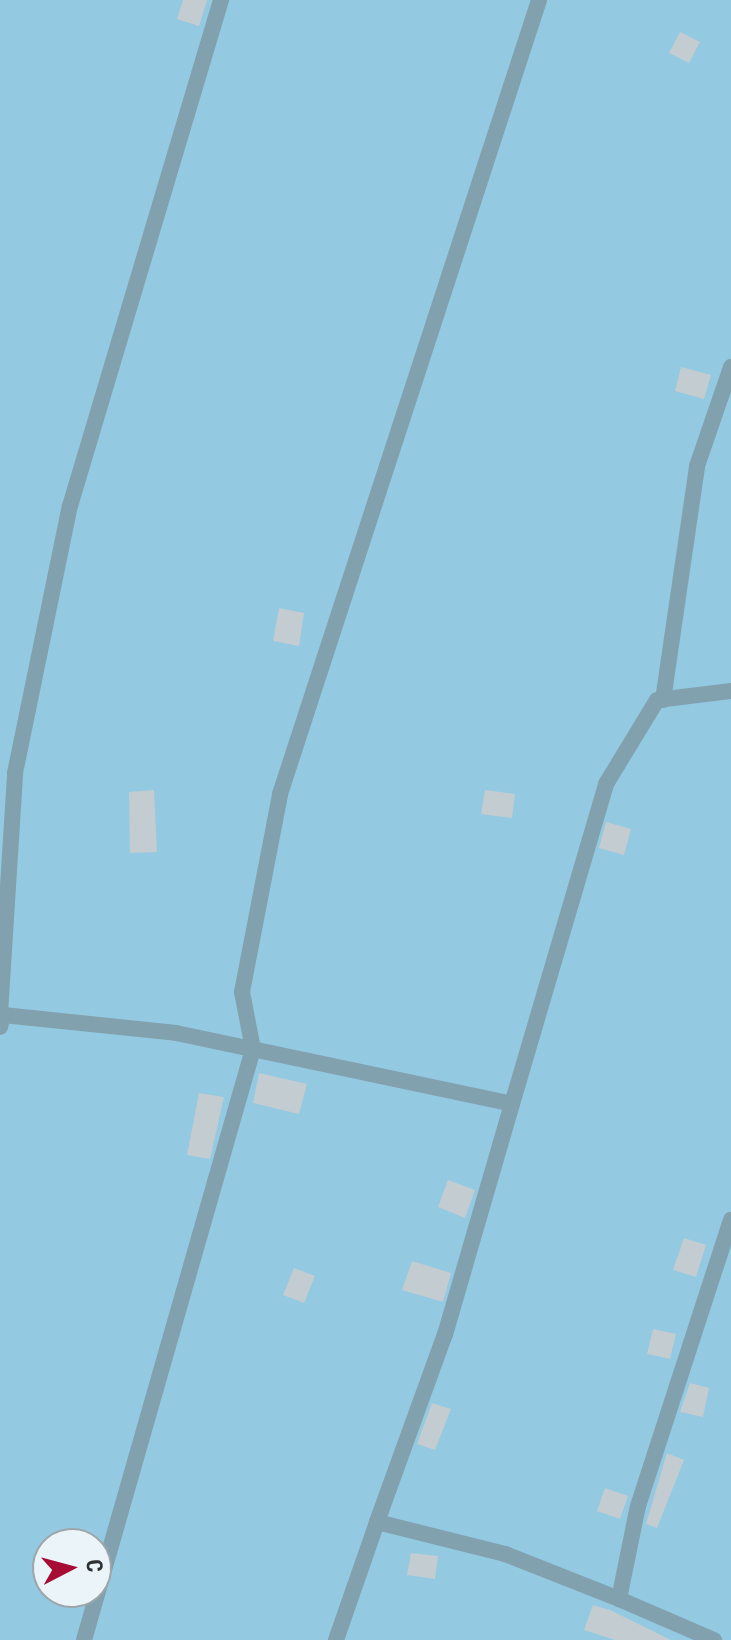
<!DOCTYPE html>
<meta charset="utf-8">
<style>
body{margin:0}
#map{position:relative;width:731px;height:1640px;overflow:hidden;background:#eaf4f9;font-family:"Roboto Condensed",sans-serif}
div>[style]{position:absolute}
.green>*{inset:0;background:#93c9e1}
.building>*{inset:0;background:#c3ccd1}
.service>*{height:16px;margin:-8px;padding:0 8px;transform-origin:8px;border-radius:8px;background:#82a1af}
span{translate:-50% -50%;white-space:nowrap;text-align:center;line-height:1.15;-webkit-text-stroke:7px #eaf4f9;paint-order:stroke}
.north{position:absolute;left:32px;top:1528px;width:80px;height:80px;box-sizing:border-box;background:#eaf4f9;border:2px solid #9ea6a9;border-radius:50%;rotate:84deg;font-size:22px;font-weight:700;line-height:32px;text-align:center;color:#2d3132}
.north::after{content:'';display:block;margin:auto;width:28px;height:36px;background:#a60c34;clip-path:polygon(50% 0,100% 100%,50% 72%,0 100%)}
</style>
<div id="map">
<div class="green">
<i style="clip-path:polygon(evenodd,0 0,731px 0,731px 1640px,0 1640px,0 0,48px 1544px,96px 1544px,96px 1592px,48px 1592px,48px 1544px)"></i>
</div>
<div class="building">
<i style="clip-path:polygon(183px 0,207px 0,199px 26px,177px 19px)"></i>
<i style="clip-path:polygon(680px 32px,700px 42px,689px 63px,669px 53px)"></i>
<i style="clip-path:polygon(681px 367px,711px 375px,704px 399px,675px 391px)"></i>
<i style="clip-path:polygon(279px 608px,304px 613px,299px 646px,273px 641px)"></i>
<i style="clip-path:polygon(154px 790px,157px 852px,130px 853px,129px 792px)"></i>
<i style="clip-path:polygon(485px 790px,515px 794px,512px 818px,481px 814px)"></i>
<i style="clip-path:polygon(606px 822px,631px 829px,624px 855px,599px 848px)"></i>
<i style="clip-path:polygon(259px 1073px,307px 1084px,299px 1114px,253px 1103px)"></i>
<i style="clip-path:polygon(199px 1093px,224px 1097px,210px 1159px,187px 1155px)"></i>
<i style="clip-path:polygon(448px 1180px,475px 1190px,465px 1218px,438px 1207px)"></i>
<i style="clip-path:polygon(684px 1238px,706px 1245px,696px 1277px,673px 1270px)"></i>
<i style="clip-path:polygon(412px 1261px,451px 1273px,443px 1302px,402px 1290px)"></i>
<i style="clip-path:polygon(294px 1268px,315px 1276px,304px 1303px,283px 1295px)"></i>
<i style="clip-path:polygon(653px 1329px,676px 1334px,670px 1359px,647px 1354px)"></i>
<i style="clip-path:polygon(690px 1383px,709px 1388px,703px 1417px,680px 1412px)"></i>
<i style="clip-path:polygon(432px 1403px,451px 1409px,435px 1450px,417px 1444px)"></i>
<i style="clip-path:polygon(667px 1453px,684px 1460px,657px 1528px,646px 1524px)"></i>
<i style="clip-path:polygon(605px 1488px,628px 1496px,620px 1519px,597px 1511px)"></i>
<i style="clip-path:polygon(411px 1553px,438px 1556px,435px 1579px,407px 1575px)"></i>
<i style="clip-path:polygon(593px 1605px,610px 1610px,671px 1640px,615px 1640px,584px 1630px)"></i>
</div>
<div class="service">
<i style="left:663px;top:700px;width:236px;rotate:-81.7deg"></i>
<i style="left:697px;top:466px;width:105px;rotate:-71deg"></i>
<i style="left:0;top:1014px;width:241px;rotate:-86.4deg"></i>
<i style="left:15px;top:773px;width:273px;rotate:-78.4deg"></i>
<i style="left:70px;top:506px;width:528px;rotate:-73.38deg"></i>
<i style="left:0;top:1027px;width:12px;rotate:-76deg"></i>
<i style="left:3px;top:1015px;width:174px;rotate:5.9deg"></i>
<i style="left:176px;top:1033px;width:343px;rotate:11.9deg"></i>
<i style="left:512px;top:1104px;width:334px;rotate:-73.6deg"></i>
<i style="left:606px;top:784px;width:98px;rotate:-58.7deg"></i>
<i style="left:657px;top:700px;width:75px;rotate:-6.9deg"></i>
<i style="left:512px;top:1104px;width:240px;rotate:106.2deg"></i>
<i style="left:445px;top:1334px;width:200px;rotate:109.9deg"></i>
<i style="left:377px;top:1522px;width:132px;rotate:14deg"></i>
<i style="left:505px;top:1554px;width:123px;rotate:21.5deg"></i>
<i style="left:84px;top:1640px;width:615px;rotate:-74.04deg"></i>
<i style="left:253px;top:1049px;width:58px;rotate:-100.9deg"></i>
<i style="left:242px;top:992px;width:202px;rotate:-79.1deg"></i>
<i style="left:280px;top:794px;width:835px;rotate:-71.93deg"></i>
<i style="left:336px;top:1640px;width:125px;rotate:-70.8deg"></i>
<i style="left:714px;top:1640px;width:103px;rotate:-156.7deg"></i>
<i style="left:619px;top:1599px;width:95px;rotate:-78.5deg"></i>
<i style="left:638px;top:1506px;width:301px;rotate:-72deg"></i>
</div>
<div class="north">С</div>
</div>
